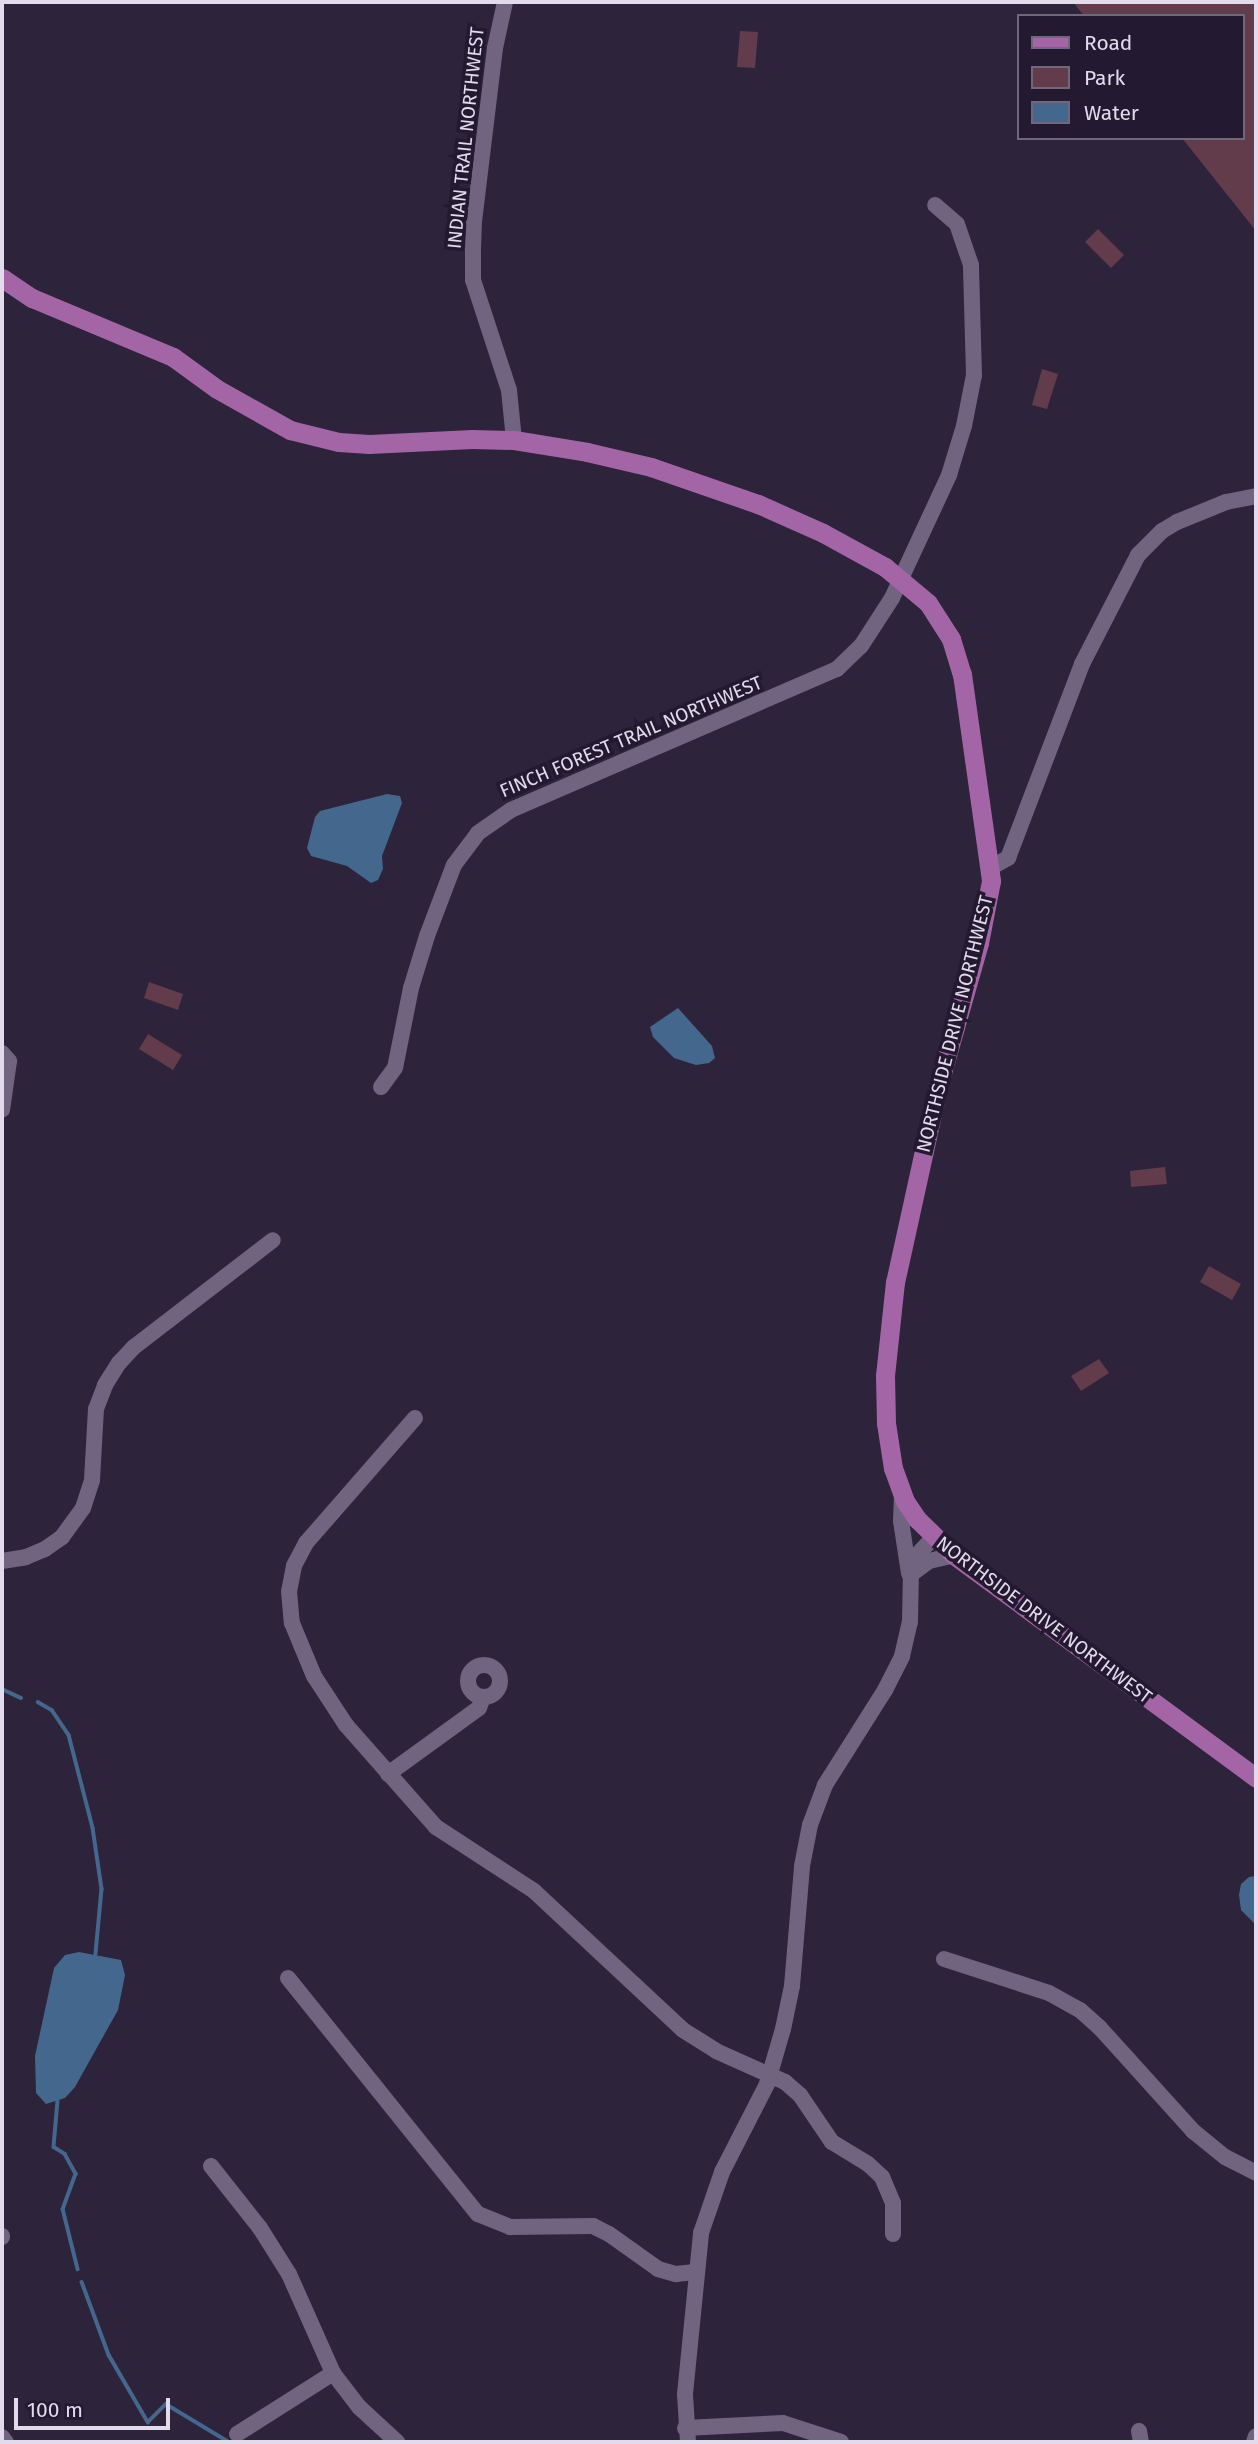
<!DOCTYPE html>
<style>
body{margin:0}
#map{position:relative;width:1258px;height:2444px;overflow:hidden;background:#2d233a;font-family:"Fira Sans",sans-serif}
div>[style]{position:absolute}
.green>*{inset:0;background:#623c4a}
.water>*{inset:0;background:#44678d}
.stream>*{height:3.5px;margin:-1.75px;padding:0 1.75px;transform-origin:1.75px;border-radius:1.75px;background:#44678d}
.minor>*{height:16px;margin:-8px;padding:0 8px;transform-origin:8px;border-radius:8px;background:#706480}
.minor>.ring{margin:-8px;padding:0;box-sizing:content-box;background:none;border:16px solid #706480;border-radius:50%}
.major>*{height:19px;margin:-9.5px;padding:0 9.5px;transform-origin:9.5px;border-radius:9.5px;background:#a465a6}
span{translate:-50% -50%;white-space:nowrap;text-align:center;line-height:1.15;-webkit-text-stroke:7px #231930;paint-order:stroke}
.street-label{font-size:19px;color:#e1dbeb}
.frame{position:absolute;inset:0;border:4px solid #e1dbeb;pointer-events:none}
.legend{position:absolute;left:1017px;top:14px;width:228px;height:126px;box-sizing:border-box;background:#231930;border:2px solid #6f677b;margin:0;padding:9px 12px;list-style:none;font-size:21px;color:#e1dbeb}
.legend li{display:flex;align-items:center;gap:14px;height:35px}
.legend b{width:35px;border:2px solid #6f677b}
.scale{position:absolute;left:14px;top:2398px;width:156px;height:32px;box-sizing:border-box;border:4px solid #e1dbeb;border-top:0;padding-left:9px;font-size:21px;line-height:24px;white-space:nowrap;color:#e1dbeb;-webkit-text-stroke:5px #231930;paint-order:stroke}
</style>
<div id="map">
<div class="green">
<i style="clip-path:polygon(1073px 2px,1256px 2px,1256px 231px,1182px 138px,1242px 138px,1242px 16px,1084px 16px)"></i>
<i style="clip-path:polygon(740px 31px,758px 32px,755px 68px,737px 67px)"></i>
<i style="clip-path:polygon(1098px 229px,1124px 255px,1111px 268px,1085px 242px)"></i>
<i style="clip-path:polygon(1042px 369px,1058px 374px,1047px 409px,1032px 405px)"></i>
<i style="clip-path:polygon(149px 982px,183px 994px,178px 1010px,144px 998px)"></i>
<i style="clip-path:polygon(148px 1034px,182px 1055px,173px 1070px,139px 1049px)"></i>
<i style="clip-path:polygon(1165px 1167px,1167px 1184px,1131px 1187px,1130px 1171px)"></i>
<i style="clip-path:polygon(1209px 1266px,1241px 1284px,1232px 1300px,1200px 1282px)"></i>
<i style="clip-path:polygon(1099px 1359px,1109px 1373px,1081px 1391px,1071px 1376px)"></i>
</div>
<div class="water">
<i style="clip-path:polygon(387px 794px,400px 796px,402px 803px,382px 856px,383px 869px,378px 880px,371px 883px,347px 866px,311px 856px,307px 848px,315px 817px,320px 811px)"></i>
<i style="clip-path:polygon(678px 1008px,712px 1046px,715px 1058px,709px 1063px,696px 1065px,674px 1058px,653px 1037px,650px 1027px)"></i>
<i style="clip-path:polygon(1256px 1876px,1256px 1925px,1241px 1910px,1239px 1895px,1241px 1884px,1249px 1877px)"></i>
<i style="clip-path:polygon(79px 1952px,121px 1960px,125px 1975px,118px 2010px,75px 2087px,65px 2098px,46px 2104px,36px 2093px,35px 2056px,54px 1968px,65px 1955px)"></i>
</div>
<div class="stream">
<i style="left:2px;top:1689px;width:21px;rotate:25deg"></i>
<i style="left:38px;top:1702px;width:16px;rotate:30deg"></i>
<i style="left:52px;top:1710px;width:30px;rotate:56deg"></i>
<i style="left:69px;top:1735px;width:96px;rotate:75.5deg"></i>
<i style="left:93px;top:1828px;width:62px;rotate:81.6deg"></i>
<i style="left:102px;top:1889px;width:65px;rotate:95.3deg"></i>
<i style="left:58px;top:2101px;width:46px;rotate:95deg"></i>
<i style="left:54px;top:2147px;width:13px;rotate:32deg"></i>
<i style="left:65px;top:2154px;width:23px;rotate:61deg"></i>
<i style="left:76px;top:2174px;width:37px;rotate:110deg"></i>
<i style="left:63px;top:2209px;width:62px;rotate:76deg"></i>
<i style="left:82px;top:2282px;width:78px;rotate:69.7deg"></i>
<i style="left:109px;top:2355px;width:78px;rotate:59.8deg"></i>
<i style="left:148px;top:2422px;width:25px;rotate:-45deg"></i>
<i style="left:166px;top:2404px;width:74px;rotate:31.1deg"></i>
</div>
<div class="minor">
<i style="left:505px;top:2px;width:47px;rotate:102.3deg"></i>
<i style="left:495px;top:48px;width:174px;rotate:96.9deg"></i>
<i style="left:474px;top:221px;width:31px;rotate:92deg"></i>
<i style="left:473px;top:252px;width:28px;rotate:90deg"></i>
<i style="left:473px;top:280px;width:116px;rotate:71.9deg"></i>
<i style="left:509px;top:390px;width:50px;rotate:84.3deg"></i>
<i style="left:990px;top:868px;width:21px;rotate:-29deg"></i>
<i style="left:1008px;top:858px;width:208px;rotate:-69.1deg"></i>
<i style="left:1082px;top:664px;width:123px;rotate:-62.8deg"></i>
<i style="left:1138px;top:555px;width:34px;rotate:-45deg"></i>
<i style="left:1162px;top:531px;width:17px;rotate:-31deg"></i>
<i style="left:1177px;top:522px;width:53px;rotate:-22.2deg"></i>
<i style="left:1226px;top:502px;width:31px;rotate:-11deg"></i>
<i style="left:2px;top:1053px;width:11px;rotate:49deg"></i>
<i style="left:9px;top:1061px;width:49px;rotate:98.1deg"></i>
<i style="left:381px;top:1087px;width:24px;rotate:-54deg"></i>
<i style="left:395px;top:1068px;width:82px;rotate:-78.7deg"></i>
<i style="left:411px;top:988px;width:54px;rotate:-72.9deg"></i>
<i style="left:427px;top:936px;width:76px;rotate:-69.2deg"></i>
<i style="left:454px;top:865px;width:40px;rotate:-53deg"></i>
<i style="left:478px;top:833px;width:40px;rotate:-34.9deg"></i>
<i style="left:511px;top:810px;width:355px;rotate:-23.4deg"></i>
<i style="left:837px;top:669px;width:33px;rotate:-44deg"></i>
<i style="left:861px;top:646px;width:57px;rotate:-57.1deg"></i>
<i style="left:892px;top:598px;width:136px;rotate:-65.1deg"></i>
<i style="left:949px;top:475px;width:51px;rotate:-73deg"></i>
<i style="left:964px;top:426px;width:52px;rotate:-78.9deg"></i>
<i style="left:974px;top:375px;width:110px;rotate:-91.6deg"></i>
<i style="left:971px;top:265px;width:43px;rotate:-108.9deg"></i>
<i style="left:957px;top:224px;width:29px;rotate:-139deg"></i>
<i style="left:415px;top:1418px;width:166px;rotate:131.1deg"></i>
<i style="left:306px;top:1543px;width:26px;rotate:118deg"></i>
<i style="left:294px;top:1566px;width:25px;rotate:101deg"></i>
<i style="left:289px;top:1591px;width:32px;rotate:85deg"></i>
<i style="left:292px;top:1623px;width:57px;rotate:67.5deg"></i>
<i style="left:314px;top:1676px;width:59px;rotate:56.9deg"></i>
<i style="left:346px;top:1725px;width:136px;rotate:48.6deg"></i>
<i style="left:436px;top:1827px;width:117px;rotate:33.1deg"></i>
<i style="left:534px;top:1891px;width:204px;rotate:43deg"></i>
<i style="left:683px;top:2030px;width:39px;rotate:32deg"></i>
<i style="left:716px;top:2051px;width:76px;rotate:24.2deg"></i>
<i style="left:785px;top:2082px;width:20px;rotate:41deg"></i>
<i style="left:800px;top:2095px;width:57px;rotate:55.8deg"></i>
<i style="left:832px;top:2142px;width:42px;rotate:31.4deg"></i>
<i style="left:868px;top:2164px;width:19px;rotate:43deg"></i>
<i style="left:882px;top:2177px;width:28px;rotate:67deg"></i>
<i style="left:893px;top:2203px;width:31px;rotate:90deg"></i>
<i style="left:902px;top:1494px;width:27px;rotate:92deg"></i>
<i style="left:901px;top:1521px;width:53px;rotate:81.3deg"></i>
<i style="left:2px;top:1561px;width:24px;rotate:-9deg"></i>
<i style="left:26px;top:1557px;width:21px;rotate:-23deg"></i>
<i style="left:45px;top:1549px;width:21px;rotate:-35deg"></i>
<i style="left:62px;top:1537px;width:36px;rotate:-54deg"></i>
<i style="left:83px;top:1508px;width:29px;rotate:-72deg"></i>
<i style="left:92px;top:1480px;width:71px;rotate:-86.8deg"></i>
<i style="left:96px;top:1409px;width:26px;rotate:-69deg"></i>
<i style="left:105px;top:1385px;width:26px;rotate:-58deg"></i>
<i style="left:119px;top:1363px;width:22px;rotate:-47deg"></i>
<i style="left:134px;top:1347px;width:175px;rotate:-37.6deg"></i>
<i style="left:910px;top:1575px;width:24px;rotate:-36deg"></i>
<i style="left:929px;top:1561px;width:26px;rotate:-13deg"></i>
<i class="ring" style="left:468px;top:1665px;width:16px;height:16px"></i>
<i style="left:388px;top:1774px;width:112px;rotate:-36deg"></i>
<i style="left:479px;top:1708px;width:12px;rotate:-70deg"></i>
<i style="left:944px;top:1959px;width:110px;rotate:17.9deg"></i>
<i style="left:1049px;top:1993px;width:35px;rotate:29deg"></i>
<i style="left:1080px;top:2010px;width:27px;rotate:42deg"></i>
<i style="left:1100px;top:2028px;width:139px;rotate:47.9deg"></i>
<i style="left:1193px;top:2131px;width:41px;rotate:39.1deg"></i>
<i style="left:1225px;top:2157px;width:35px;rotate:27deg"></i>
<i style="left:288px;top:1978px;width:303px;rotate:51.2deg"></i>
<i style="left:478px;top:2214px;width:35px;rotate:22deg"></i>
<i style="left:510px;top:2227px;width:83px;rotate:-0.7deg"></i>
<i style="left:593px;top:2226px;width:18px;rotate:27deg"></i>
<i style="left:609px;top:2234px;width:60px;rotate:35.5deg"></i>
<i style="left:658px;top:2269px;width:19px;rotate:16deg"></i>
<i style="left:676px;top:2274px;width:19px;rotate:-6deg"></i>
<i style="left:211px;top:2166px;width:79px;rotate:51.7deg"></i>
<i style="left:260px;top:2228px;width:54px;rotate:57.8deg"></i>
<i style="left:289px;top:2274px;width:108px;rotate:66deg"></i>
<i style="left:333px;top:2373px;width:43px;rotate:52.6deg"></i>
<i style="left:359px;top:2407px;width:52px;rotate:42.6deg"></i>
<i style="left:2px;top:2237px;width:1px;rotate:-90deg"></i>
<i style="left:685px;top:2428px;width:98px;rotate:-2.9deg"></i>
<i style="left:783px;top:2423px;width:61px;rotate:18.1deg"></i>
<i style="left:1139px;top:2431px;width:11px;rotate:80deg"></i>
<i style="left:237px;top:2434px;width:114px;rotate:-32.4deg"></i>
<i style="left:2px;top:2437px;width:6px;rotate:51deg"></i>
<i style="left:688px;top:2442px;width:48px;rotate:-93.6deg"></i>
<i style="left:685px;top:2394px;width:162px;rotate:-84.3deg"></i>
<i style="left:701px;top:2233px;width:65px;rotate:-71deg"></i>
<i style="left:722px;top:2172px;width:99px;rotate:-62.9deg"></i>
<i style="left:767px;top:2084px;width:57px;rotate:-73.8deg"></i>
<i style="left:783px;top:2029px;width:44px;rotate:-78.2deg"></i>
<i style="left:792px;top:1986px;width:120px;rotate:-85.2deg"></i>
<i style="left:802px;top:1866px;width:42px;rotate:-79deg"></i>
<i style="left:810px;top:1825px;width:43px;rotate:-69.4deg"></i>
<i style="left:825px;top:1785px;width:112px;rotate:-57.7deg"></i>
<i style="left:885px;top:1690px;width:38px;rotate:-63deg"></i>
<i style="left:902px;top:1656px;width:35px;rotate:-77deg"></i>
<i style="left:910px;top:1622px;width:53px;rotate:-88.9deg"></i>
<i style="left:911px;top:1569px;width:15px;rotate:-67deg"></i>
<i style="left:917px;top:1555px;width:23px;rotate:-47deg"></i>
<i style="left:1254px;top:2442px;width:6px;rotate:-72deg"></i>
</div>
<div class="major">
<i style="left:2px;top:278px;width:36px;rotate:34deg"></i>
<i style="left:32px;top:298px;width:153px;rotate:22.7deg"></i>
<i style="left:173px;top:357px;width:54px;rotate:36deg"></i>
<i style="left:217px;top:389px;width:84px;rotate:29.3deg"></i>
<i style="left:290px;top:430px;width:50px;rotate:13.8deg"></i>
<i style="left:339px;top:442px;width:30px;rotate:4deg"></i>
<i style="left:369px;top:444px;width:103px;rotate:-2.8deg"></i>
<i style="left:472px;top:439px;width:42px;rotate:1.4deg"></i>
<i style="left:514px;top:440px;width:74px;rotate:9.3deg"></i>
<i style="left:587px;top:452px;width:66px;rotate:13.2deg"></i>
<i style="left:651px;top:467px;width:113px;rotate:19.1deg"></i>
<i style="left:758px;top:504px;width:71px;rotate:24deg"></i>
<i style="left:823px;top:533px;width:71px;rotate:28.7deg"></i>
<i style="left:885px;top:567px;width:56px;rotate:39.9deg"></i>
<i style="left:928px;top:603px;width:43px;rotate:57.4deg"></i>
<i style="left:951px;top:639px;width:37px;rotate:73deg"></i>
<i style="left:962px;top:674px;width:209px;rotate:82deg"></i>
<i style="left:991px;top:881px;width:63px;rotate:101deg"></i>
<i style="left:979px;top:943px;width:150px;rotate:105.9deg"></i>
<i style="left:938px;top:1087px;width:200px;rotate:102.4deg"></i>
<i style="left:895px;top:1282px;width:94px;rotate:96.1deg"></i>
<i style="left:885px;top:1375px;width:48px;rotate:88.8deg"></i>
<i style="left:886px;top:1423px;width:46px;rotate:81.2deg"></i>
<i style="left:893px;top:1468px;width:35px;rotate:70deg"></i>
<i style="left:905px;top:1501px;width:22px;rotate:56deg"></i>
<i style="left:917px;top:1519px;width:52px;rotate:44.2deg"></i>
<i style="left:954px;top:1555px;width:375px;rotate:36.4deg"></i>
</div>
<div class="street-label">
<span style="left:466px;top:138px;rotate:-84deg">INDIAN TRAIL NORTHWEST</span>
<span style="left:631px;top:737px;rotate:-23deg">FINCH FOREST TRAIL NORTHWEST</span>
<span style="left:955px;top:1024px;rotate:-76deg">NORTHSIDE DRIVE NORTHWEST</span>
<span style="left:1044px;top:1620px;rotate:37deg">NORTHSIDE DRIVE NORTHWEST</span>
</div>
<div class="frame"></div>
<ul class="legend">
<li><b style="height:9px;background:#a465a6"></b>Road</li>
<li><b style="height:19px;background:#623c4a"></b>Park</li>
<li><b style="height:19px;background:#44678d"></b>Water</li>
</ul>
<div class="scale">100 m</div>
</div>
